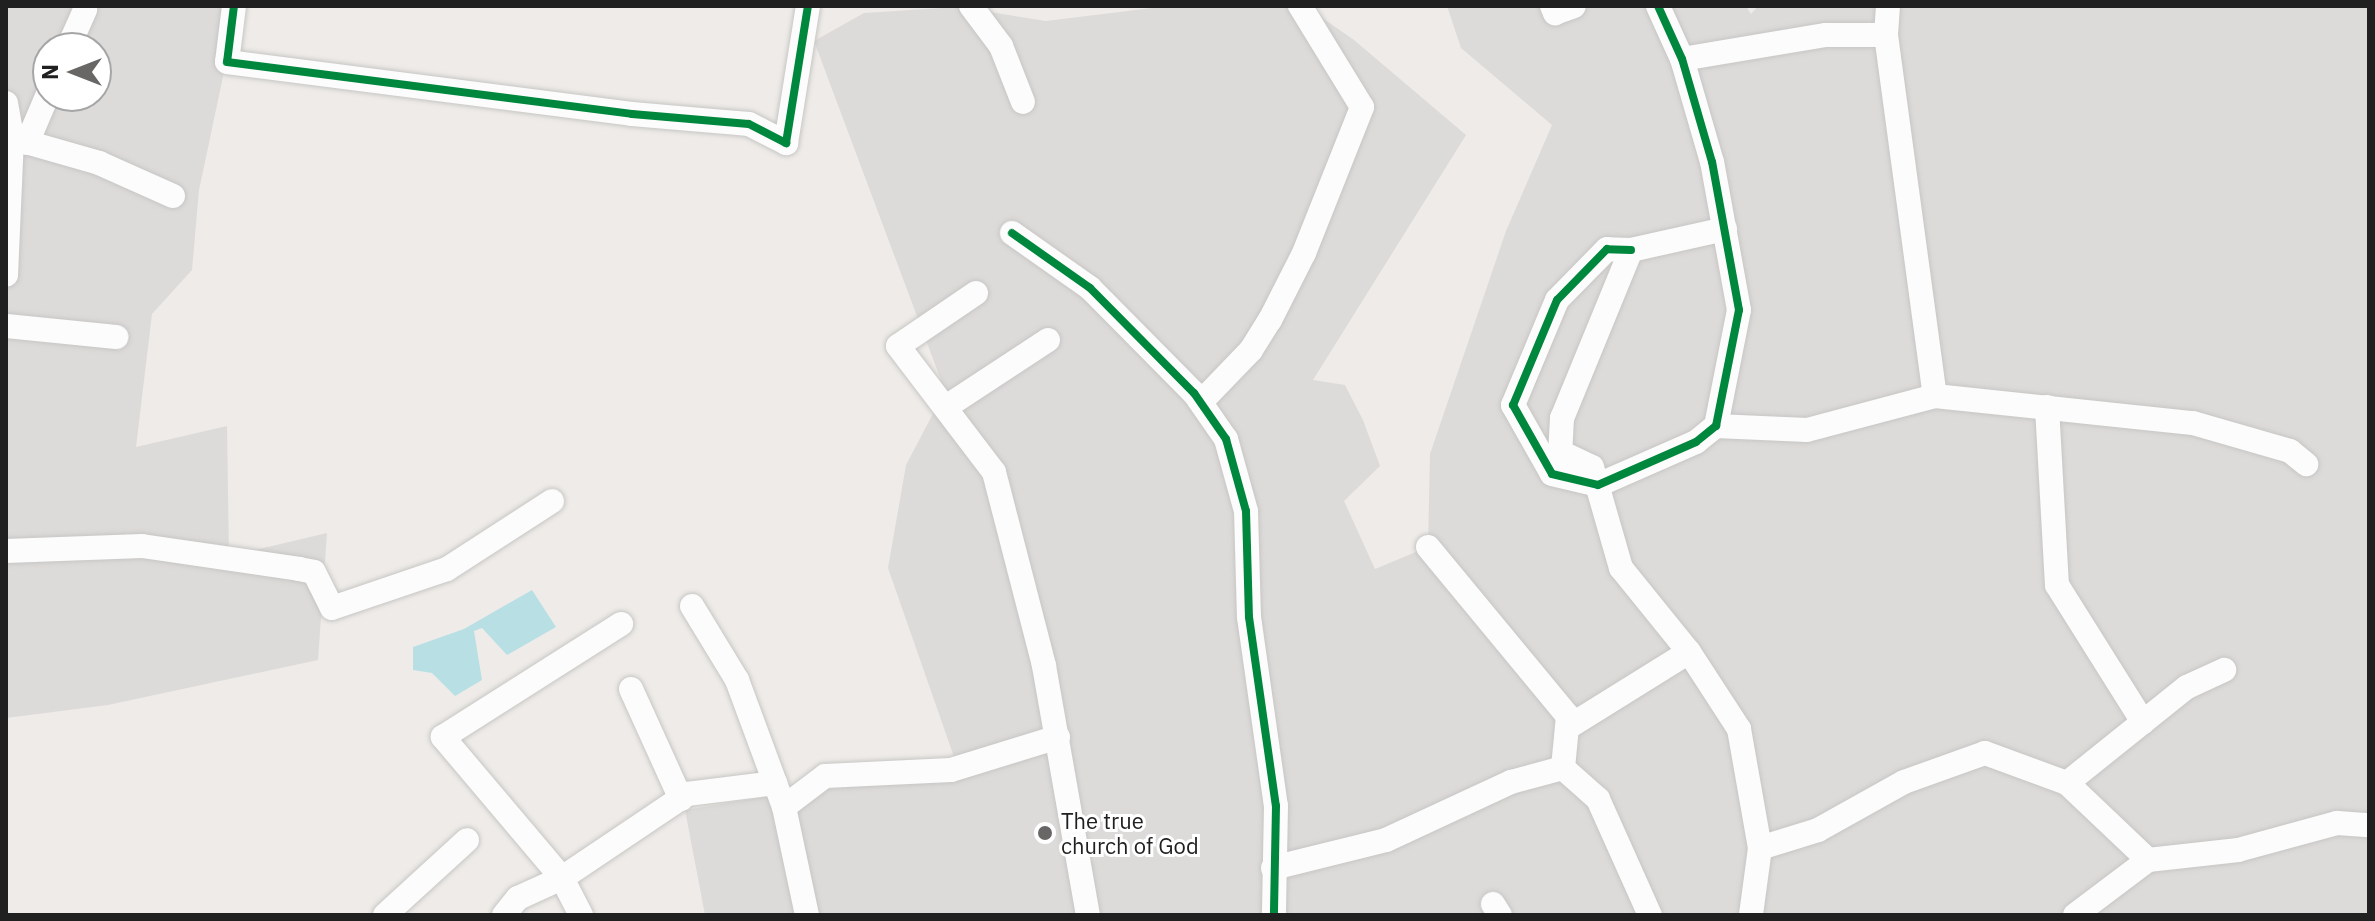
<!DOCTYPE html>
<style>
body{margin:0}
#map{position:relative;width:2375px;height:921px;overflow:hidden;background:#eeebe8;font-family:"IBM Plex Sans",sans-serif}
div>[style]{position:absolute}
.residential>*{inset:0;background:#dddbda}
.water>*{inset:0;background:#b8e0e4}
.roads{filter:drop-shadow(0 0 2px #c7c6c4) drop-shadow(0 0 2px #c7c6c4)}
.street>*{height:24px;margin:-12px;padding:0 12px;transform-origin:12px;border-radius:12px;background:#fcfcfc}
.cycleway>*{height:8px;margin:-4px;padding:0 4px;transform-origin:4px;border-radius:4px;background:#00873e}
.dots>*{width:22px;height:22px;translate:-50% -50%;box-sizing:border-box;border:4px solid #fff;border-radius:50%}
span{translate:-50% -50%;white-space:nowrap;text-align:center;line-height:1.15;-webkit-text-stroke:6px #fff;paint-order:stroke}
.poi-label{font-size:22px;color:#202020}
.left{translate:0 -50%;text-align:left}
.frame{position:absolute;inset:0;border:8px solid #202020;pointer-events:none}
.north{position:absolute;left:32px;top:32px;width:80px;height:80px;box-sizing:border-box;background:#fff;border:2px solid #a6a6a6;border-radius:50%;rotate:270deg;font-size:22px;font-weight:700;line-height:32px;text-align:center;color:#202020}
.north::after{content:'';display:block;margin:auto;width:28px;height:36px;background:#686766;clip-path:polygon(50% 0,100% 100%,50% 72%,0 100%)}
</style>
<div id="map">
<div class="residential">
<i style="clip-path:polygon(evenodd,6px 6px,238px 6px,199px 190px,192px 270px,152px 314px,136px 447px,227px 426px,229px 556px,327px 533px,318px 660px,108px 705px,6px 718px,6px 6px,48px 48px,96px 48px,96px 96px,48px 96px,48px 48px)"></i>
<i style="clip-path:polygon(1168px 6px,1305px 6px,1354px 40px,1466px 135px,1313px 380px,1345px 385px,1363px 420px,1380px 466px,1344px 501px,1375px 569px,1428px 547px,1430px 454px,1506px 231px,1552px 125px,1461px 48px,1447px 6px,1746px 6px,1751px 14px,1758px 6px,2369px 6px,2369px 915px,705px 915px,685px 810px,794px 792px,961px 777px,888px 568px,906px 465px,945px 391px,814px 41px,864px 13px,958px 7px,1046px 21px)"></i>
</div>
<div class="water">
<i style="clip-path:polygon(532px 590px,556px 627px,507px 655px,482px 628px,474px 631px,482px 680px,455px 696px,432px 673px,413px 670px,413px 647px,464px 629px)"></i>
</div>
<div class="roads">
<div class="street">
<i style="left:234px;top:6px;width:56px;rotate:97.1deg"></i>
<i style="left:227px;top:62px;width:408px;rotate:7.3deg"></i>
<i style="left:632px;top:114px;width:117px;rotate:4.9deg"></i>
<i style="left:749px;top:124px;width:42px;rotate:27.2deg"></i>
<i style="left:786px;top:143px;width:139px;rotate:-80.9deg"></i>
<i style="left:971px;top:6px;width:50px;rotate:53.1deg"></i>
<i style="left:1001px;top:46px;width:60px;rotate:68.6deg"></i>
<i style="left:1552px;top:6px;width:8px;rotate:67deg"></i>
<i style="left:1555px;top:13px;width:20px;rotate:-20deg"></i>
<i style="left:1888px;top:6px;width:29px;rotate:94deg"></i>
<i style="left:1886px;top:35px;width:364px;rotate:82.3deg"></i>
<i style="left:68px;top:48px;width:42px;rotate:-65.9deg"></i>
<i style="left:1682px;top:59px;width:146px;rotate:-9.5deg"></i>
<i style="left:1826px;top:35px;width:60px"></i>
<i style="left:6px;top:103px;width:36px;rotate:80deg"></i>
<i style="left:12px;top:138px;width:137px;rotate:92.5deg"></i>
<i style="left:12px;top:138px;width:91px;rotate:16deg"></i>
<i style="left:99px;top:163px;width:81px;rotate:24deg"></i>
<i style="left:27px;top:143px;width:53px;rotate:-66.8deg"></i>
<i style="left:1725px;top:229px;width:96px;rotate:167.4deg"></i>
<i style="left:1631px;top:250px;width:182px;rotate:112.3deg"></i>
<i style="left:1562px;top:418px;width:34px;rotate:93deg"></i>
<i style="left:1560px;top:452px;width:35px;rotate:25deg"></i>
<i style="left:1592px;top:467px;width:105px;rotate:74deg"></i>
<i style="left:1621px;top:568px;width:108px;rotate:51deg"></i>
<i style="left:1689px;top:652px;width:92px;rotate:57deg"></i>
<i style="left:1739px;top:729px;width:121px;rotate:80deg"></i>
<i style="left:1760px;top:848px;width:68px;rotate:97.7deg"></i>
<i style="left:1012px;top:233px;width:95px;rotate:35.2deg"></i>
<i style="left:1090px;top:288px;width:148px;rotate:45.3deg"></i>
<i style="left:1194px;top:393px;width:56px;rotate:55.2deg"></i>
<i style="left:1226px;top:439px;width:75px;rotate:74.5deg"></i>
<i style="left:1246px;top:511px;width:106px;rotate:88.4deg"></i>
<i style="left:1249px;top:617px;width:191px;rotate:81.9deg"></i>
<i style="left:1276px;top:806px;width:109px;rotate:91.1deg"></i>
<i style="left:1631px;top:250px;width:24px;rotate:-178deg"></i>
<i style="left:1607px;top:249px;width:71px;rotate:134.4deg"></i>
<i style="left:1557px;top:300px;width:114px;rotate:112.7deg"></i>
<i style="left:1513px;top:405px;width:79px;rotate:60.5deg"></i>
<i style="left:1552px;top:474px;width:47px;rotate:13.4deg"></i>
<i style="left:1598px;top:485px;width:107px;rotate:-23.7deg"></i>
<i style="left:1696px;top:442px;width:26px;rotate:-39deg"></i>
<i style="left:1716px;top:426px;width:118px;rotate:-78.8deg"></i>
<i style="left:1739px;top:310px;width:150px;rotate:-100.3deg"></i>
<i style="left:1712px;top:162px;width:107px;rotate:-106.2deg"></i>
<i style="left:1682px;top:59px;width:58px;rotate:-114.4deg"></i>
<i style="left:976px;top:293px;width:94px;rotate:145.8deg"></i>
<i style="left:898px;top:346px;width:158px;rotate:52.7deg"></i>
<i style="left:994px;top:472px;width:200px;rotate:75.5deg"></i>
<i style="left:1044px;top:666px;width:253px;rotate:80deg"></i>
<i style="left:6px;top:326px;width:111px;rotate:5.7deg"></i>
<i style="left:1201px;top:402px;width:72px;rotate:-46.1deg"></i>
<i style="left:1251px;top:350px;width:36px;rotate:-58deg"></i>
<i style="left:1270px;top:320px;width:75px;rotate:-63.1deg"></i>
<i style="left:1304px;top:253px;width:157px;rotate:-68.3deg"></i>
<i style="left:1362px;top:107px;width:119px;rotate:-121.5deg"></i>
<i style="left:946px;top:407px;width:122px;rotate:-33.3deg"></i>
<i style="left:2047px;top:407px;width:178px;rotate:86.8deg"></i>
<i style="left:2057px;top:585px;width:162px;rotate:57.9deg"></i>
<i style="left:1716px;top:426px;width:91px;rotate:2.5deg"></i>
<i style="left:1807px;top:430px;width:132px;rotate:-14.9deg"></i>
<i style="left:1935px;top:396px;width:259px;rotate:6deg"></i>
<i style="left:2193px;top:423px;width:101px;rotate:16.1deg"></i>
<i style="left:2290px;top:451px;width:21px;rotate:39deg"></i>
<i style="left:1428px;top:547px;width:219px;rotate:50.4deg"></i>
<i style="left:1568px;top:716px;width:52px;rotate:95.5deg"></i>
<i style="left:1563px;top:768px;width:47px;rotate:41.5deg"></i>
<i style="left:1598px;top:799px;width:127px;rotate:65.9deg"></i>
<i style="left:6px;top:551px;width:136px;rotate:-2.1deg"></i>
<i style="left:142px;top:546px;width:159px;rotate:8.3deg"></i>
<i style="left:299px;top:569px;width:15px;rotate:11deg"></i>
<i style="left:314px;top:572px;width:40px;rotate:63.4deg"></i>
<i style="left:332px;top:608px;width:121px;rotate:-18.7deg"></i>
<i style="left:447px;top:569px;width:125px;rotate:-32.9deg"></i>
<i style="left:692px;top:606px;width:87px;rotate:58.7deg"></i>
<i style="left:737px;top:680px;width:135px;rotate:69.7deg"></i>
<i style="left:784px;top:807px;width:110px;rotate:78deg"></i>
<i style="left:631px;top:689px;width:121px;rotate:65.6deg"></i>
<i style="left:1570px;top:726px;width:140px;rotate:-31.9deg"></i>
<i style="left:2067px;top:783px;width:154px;rotate:-38.7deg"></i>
<i style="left:2187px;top:687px;width:41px;rotate:-24.7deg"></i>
<i style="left:784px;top:807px;width:51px;rotate:-37.1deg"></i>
<i style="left:825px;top:776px;width:126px;rotate:-2.7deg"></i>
<i style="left:951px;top:770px;width:112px;rotate:-17.1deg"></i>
<i style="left:1760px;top:848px;width:61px;rotate:-17.2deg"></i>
<i style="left:1818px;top:830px;width:98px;rotate:-29.2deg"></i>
<i style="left:1904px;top:782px;width:86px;rotate:-19.7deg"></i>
<i style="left:1985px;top:753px;width:87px;rotate:20.1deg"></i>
<i style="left:2067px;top:783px;width:112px;rotate:43.5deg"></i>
<i style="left:2148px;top:860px;width:91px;rotate:-6.3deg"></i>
<i style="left:2238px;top:850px;width:103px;rotate:-15.3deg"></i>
<i style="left:2337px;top:823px;width:32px;rotate:4deg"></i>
<i style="left:1273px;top:868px;width:116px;rotate:-13.9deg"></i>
<i style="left:1386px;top:840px;width:138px;rotate:-24.9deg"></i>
<i style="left:1511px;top:782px;width:54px;rotate:-15.1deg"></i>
<i style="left:1493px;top:904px;width:13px;rotate:58deg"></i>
<i style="left:385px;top:915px;width:111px;rotate:-42.4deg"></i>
<i style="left:504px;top:915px;width:22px;rotate:-51deg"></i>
<i style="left:518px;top:898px;width:48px;rotate:-24.4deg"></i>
<i style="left:562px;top:878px;width:151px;rotate:-33.9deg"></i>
<i style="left:687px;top:794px;width:89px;rotate:-7.1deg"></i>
<i style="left:581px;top:915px;width:42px;rotate:-117.2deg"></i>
<i style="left:562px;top:878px;width:185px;rotate:-130.2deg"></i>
<i style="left:443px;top:737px;width:211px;rotate:-32.4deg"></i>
<i style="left:2075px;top:915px;width:91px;rotate:-37deg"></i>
</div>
</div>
<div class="cycleway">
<i style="left:234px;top:6px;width:56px;rotate:97.1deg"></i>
<i style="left:227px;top:62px;width:408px;rotate:7.3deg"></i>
<i style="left:632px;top:114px;width:117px;rotate:4.9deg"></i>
<i style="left:749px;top:124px;width:42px;rotate:27.2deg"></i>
<i style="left:786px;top:143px;width:139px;rotate:-80.9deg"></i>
<i style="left:1012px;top:233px;width:95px;rotate:35.2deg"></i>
<i style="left:1090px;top:288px;width:148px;rotate:45.3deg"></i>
<i style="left:1194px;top:393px;width:56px;rotate:55.2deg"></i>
<i style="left:1226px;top:439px;width:75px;rotate:74.5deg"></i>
<i style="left:1246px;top:511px;width:106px;rotate:88.4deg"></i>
<i style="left:1249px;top:617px;width:191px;rotate:81.9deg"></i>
<i style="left:1276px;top:806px;width:109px;rotate:91.1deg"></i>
<i style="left:1631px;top:250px;width:24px;rotate:-178deg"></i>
<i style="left:1607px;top:249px;width:71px;rotate:134.4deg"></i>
<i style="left:1557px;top:300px;width:114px;rotate:112.7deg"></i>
<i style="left:1513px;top:405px;width:79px;rotate:60.5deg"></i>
<i style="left:1552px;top:474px;width:47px;rotate:13.4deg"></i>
<i style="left:1598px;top:485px;width:107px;rotate:-23.7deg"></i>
<i style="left:1696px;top:442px;width:26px;rotate:-39deg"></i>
<i style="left:1716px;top:426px;width:118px;rotate:-78.8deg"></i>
<i style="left:1739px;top:310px;width:150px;rotate:-100.3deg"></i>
<i style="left:1712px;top:162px;width:107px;rotate:-106.2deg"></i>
<i style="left:1682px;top:59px;width:58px;rotate:-114.4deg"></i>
</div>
<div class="dots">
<i style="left:1045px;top:833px;background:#686766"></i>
</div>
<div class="poi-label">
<span class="left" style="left:1061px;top:833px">The true<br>church of God</span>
</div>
<div class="frame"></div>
<div class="north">N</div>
</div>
